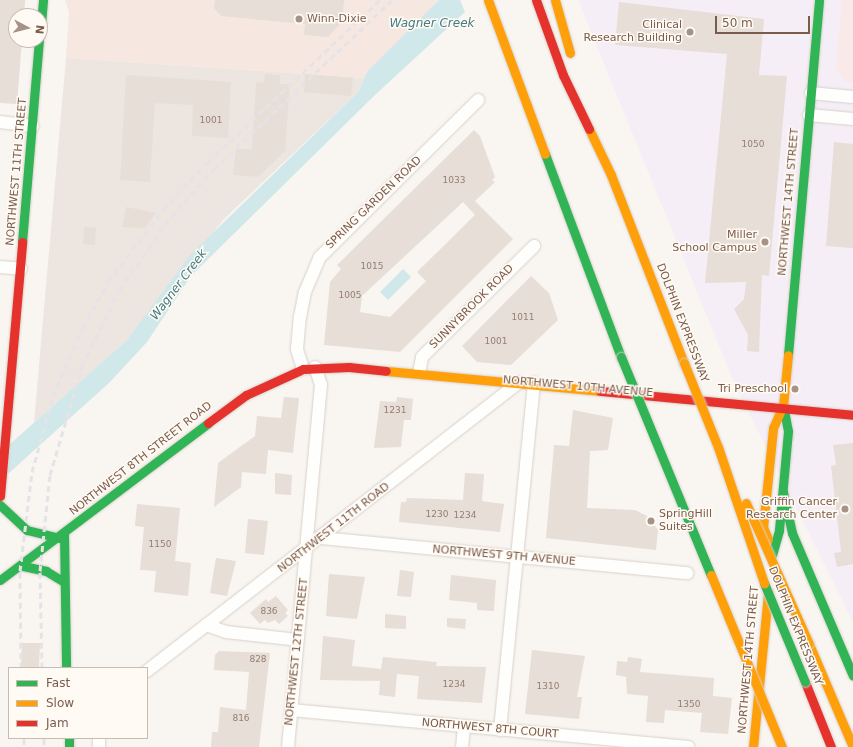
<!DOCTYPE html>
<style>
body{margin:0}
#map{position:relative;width:853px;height:747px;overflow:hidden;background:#f9f5f0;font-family:"DejaVu Sans",sans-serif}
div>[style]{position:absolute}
.commercial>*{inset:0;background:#f6e8e1}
.industrial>*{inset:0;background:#ede5e0}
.education>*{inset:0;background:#f6eef6}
.medical>*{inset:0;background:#fae9e9}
.water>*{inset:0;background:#d0e8ea}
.building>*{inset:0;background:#e6ded7}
.roads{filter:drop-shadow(0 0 1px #d7d1cb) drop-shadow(0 0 1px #d7d1cb)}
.street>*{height:12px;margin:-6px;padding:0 6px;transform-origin:6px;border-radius:6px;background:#fefefd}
.fast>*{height:9px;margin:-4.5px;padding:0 4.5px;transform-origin:4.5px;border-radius:4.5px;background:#30b455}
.slow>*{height:9px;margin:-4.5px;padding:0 4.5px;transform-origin:4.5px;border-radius:4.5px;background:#ff9f0a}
.jam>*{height:9px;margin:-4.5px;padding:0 4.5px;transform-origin:4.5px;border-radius:4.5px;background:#e5322d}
.rail>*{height:3px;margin-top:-1.5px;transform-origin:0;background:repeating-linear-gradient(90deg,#e6e3e7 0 6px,transparent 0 10px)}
.bridges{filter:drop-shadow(0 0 1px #dad1cc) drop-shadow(0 0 1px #dad1cc)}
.fast-bridge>*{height:9px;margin:-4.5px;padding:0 4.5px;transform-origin:4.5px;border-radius:4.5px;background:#30b455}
.slow-bridge>*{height:9px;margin:-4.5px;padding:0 4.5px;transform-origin:4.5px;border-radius:4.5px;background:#ff9f0a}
.dots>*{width:11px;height:11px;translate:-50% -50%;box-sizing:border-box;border:2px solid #fffaf3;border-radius:50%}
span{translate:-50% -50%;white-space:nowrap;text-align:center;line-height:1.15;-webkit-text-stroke:3px #fffaf3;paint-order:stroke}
.number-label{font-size:9px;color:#977e72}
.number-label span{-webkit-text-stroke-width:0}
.poi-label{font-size:11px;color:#7a5c4d}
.left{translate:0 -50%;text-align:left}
.right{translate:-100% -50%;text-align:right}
.street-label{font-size:11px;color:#7a5c4d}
.water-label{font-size:12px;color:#437c86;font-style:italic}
.legend{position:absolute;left:8px;top:667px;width:140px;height:72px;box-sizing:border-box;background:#fffaf3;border:1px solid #cabbb1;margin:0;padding:5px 7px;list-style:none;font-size:12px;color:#7a5c4d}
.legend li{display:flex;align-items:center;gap:8px;height:20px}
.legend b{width:20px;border:1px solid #cabbb1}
.north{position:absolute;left:8px;top:8px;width:40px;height:40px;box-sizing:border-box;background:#fffaf3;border:1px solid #cabbb1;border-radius:50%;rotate:97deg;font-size:11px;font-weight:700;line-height:16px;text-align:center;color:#7a5c4d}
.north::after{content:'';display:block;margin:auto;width:14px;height:18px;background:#a69286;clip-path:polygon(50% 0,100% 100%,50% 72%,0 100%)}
.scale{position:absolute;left:715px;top:16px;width:95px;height:18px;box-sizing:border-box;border:2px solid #7a5c4d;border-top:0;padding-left:5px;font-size:12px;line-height:14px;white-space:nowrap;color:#7a5c4d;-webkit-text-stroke:3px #fffaf3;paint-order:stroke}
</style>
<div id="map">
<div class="commercial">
<i style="clip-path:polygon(65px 0,439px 0,364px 78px,66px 58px,69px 12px)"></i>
</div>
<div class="industrial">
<i style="clip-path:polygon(66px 58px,364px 78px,358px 92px,224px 219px,127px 340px,34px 423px)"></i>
</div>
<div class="education">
<i style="clip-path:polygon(578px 0,853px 0,853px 622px,735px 385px)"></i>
</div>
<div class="medical">
<i style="clip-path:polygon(842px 0,853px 0,853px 83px,845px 81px,836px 69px)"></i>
</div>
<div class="water">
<i style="clip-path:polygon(439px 0,460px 0,465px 12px,376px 94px,191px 276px,147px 342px,110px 382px,0 481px,0 453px,127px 340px,190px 255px,358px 92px,367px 72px)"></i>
<i style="clip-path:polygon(403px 269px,411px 277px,388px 300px,380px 292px)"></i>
</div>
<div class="building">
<i style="clip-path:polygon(0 0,25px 0,24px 16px,16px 16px,16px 40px,22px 40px,17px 104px,0 103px)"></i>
<i style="clip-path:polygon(215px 0,344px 0,342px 22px,328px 37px,304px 35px,305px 24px,221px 16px,214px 8px)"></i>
<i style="clip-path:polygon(619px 2px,764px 19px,759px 75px,787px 76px,769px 276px,762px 275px,759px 352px,747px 351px,748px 335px,734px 309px,744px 299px,746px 282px,705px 283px,727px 54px,615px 45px)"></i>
<i style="clip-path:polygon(265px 74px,280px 75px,280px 84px,290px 84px,285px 151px,258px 177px,233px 175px,236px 149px,252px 149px,256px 82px,264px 83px)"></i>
<i style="clip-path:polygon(305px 74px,353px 78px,351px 96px,304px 92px)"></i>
<i style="clip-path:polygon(126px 75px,231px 82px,228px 138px,192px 136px,193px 105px,155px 103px,150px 182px,120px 180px)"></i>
<i style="clip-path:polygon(evenodd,474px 130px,480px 136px,495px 177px,492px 180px,495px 182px,475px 201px,513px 239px,400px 352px,324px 345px,330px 282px,341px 269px,337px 265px,474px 130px,463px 202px,475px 215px,417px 272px,426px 281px,390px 317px,360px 312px,362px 296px,463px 202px)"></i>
<i style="clip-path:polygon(834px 142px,853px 144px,853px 248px,826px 246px)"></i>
<i style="clip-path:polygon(126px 207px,156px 213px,145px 228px,122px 227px)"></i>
<i style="clip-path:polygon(84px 227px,96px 228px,95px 245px,83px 244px)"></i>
<i style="clip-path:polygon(531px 276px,549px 293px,558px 320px,511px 365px,477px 362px,462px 346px)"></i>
<i style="clip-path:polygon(284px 397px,299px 398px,293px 453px,268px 450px,266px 474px,242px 472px,241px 487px,214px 507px,218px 463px,255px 436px,257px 416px,281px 418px)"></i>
<i style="clip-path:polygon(397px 397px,413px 399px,411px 420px,404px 420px,401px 447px,374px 448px,380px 401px,396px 402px)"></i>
<i style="clip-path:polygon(573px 410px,613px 418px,608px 450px,590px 451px,587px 508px,635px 510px,647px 516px,658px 530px,656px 550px,546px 538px,554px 445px,569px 446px)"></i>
<i style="clip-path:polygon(853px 443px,853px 564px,837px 567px,834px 553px,841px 552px,831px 466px,836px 465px,833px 445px)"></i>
<i style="clip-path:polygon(275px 473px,292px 475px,291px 495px,275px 494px)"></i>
<i style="clip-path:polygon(465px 473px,484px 474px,482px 501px,504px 504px,500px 532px,399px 522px,401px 502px,406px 502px,407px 498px,463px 500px)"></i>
<i style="clip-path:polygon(137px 504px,180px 508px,175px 561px,191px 563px,188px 596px,154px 592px,156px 571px,140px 570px,144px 527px,135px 526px)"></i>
<i style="clip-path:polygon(248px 519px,268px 521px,264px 555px,245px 553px)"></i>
<i style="clip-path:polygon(216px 558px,236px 561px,227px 596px,210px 593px)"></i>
<i style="clip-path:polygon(400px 570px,414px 572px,411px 597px,397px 596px)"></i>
<i style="clip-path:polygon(329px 574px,365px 577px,357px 619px,326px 616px)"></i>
<i style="clip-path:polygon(451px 575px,496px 580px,494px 611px,477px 610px,477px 603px,449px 600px)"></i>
<i style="clip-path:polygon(276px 596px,288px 610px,285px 613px,288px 616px,279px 624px,275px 620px,268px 623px,265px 620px,260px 624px,250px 613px,266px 599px,268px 602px)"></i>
<i style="clip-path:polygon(385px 614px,406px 616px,406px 629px,385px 628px)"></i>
<i style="clip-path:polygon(447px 618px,466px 619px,465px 629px,447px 627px)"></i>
<i style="clip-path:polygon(323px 636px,355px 640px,352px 666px,381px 669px,383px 657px,437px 662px,436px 666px,486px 667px,482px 703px,417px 699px,419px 676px,397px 674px,395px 697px,379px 695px,380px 681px,320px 680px)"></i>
<i style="clip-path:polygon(22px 643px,40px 643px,39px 668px,21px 668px)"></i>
<i style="clip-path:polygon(532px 650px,585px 656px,577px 697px,582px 697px,579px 719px,525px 714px)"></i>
<i style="clip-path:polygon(219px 651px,270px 653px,259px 747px,211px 747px,212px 732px,218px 732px,220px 707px,246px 710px,249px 672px,214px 670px,215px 655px)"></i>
<i style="clip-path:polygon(628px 657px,642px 659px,640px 672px,714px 678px,713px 696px,732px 698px,728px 734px,700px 732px,702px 713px,665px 710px,664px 723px,646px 722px,648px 696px,627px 694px,626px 677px,616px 675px,617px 661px,627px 662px)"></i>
</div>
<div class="roads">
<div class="street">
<i style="left:811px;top:93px;width:42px;rotate:5.4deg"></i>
<i style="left:809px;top:115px;width:44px;rotate:5.2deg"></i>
<i style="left:0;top:122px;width:33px;rotate:7deg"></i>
<i style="left:0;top:267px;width:21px;rotate:5deg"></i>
<i style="left:303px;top:369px;width:21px;rotate:-107deg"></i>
<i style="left:297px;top:349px;width:32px;rotate:-85deg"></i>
<i style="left:300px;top:317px;width:25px;rotate:-79deg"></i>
<i style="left:305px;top:292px;width:38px;rotate:-67deg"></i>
<i style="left:320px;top:257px;width:223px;rotate:-44.8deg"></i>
<i style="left:419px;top:373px;width:16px;rotate:-79deg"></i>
<i style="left:422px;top:357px;width:158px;rotate:-44.7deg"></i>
<i style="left:322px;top:538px;width:367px;rotate:5.5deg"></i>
<i style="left:206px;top:625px;width:21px;rotate:19deg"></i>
<i style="left:226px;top:632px;width:72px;rotate:6.3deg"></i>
<i style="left:147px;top:671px;width:471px;rotate:-37.8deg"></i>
<i style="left:291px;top:710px;width:399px;rotate:5.3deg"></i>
<i style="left:500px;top:730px;width:349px;rotate:-84.4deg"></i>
<i style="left:99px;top:738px;width:9px;rotate:90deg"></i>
<i style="left:288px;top:747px;width:364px;rotate:-84.8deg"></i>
<i style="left:321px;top:385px;width:19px;rotate:-108deg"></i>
<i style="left:462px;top:747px;width:20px;rotate:-84deg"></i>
</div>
<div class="fast">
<i style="left:40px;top:35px;width:35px;rotate:-85deg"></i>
<i style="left:545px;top:154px;width:217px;rotate:69.5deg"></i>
<i style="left:22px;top:242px;width:203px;rotate:-85.2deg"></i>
<i style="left:788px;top:355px;width:356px;rotate:-85deg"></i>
<i style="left:783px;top:492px;width:42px;rotate:77.6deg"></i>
<i style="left:792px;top:533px;width:155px;rotate:66.9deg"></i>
<i style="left:0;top:505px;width:37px;rotate:43deg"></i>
<i style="left:27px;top:530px;width:33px;rotate:14deg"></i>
<i style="left:64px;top:534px;width:134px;rotate:89.1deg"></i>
<i style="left:772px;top:555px;width:26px;rotate:-74deg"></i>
<i style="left:779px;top:530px;width:99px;rotate:-84.8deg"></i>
<i style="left:788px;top:431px;width:25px;rotate:-101deg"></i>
<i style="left:23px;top:566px;width:24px;rotate:12deg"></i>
<i style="left:46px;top:571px;width:21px;rotate:31deg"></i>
<i style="left:0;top:580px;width:261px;rotate:-37deg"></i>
<i style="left:69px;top:738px;width:9px;rotate:90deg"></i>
</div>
<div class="slow">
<i style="left:488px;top:0;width:164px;rotate:69.7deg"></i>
<i style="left:555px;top:0;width:55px;rotate:74.2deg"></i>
<i style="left:589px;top:129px;width:51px;rotate:64.4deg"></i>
<i style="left:611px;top:175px;width:202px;rotate:68.8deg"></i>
<i style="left:386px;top:371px;width:215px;rotate:5.3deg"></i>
<i style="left:768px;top:539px;width:13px;rotate:-113deg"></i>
<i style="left:763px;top:527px;width:100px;rotate:-84.2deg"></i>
<i style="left:773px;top:428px;width:24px;rotate:-66deg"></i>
<i style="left:783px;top:406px;width:51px;rotate:-84.4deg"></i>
<i style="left:809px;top:644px;width:112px;rotate:66.9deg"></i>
<i style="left:753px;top:747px;width:155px;rotate:-84.4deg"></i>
</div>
<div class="jam">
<i style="left:536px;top:0;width:80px;rotate:70.2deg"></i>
<i style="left:563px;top:75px;width:60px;rotate:64.3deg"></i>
<i style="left:600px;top:391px;width:254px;rotate:5.4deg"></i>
<i style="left:208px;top:423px;width:47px;rotate:-36.4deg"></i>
<i style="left:246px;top:395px;width:63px;rotate:-24.5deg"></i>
<i style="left:303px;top:369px;width:46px;rotate:-2.5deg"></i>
<i style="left:349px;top:367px;width:37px;rotate:6deg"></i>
<i style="left:0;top:496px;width:255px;rotate:-85deg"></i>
<i style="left:805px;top:682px;width:70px;rotate:68.2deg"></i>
</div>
</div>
<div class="rail">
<i style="left:21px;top:668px;width:97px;rotate:-90.6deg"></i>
<i style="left:20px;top:571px;width:100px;rotate:-83.1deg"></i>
<i style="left:32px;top:472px;width:79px;rotate:-74.6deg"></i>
<i style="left:53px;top:396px;width:74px;rotate:-66.2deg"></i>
<i style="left:83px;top:328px;width:52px;rotate:-61.5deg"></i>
<i style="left:108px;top:282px;width:91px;rotate:-52.6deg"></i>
<i style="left:163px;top:210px;width:66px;rotate:-46.8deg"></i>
<i style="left:208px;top:162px;width:236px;rotate:-43.3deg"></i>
<i style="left:42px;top:668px;width:97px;rotate:-91.2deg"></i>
<i style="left:40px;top:571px;width:97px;rotate:-84.1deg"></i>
<i style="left:50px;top:475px;width:114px;rotate:-73.6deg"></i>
<i style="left:82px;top:366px;width:85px;rotate:-64deg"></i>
<i style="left:119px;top:290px;width:90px;rotate:-54.5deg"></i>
<i style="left:171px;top:217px;width:64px;rotate:-48.1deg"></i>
<i style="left:214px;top:169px;width:245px;rotate:-43.5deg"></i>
<i style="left:24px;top:738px;width:9px;rotate:90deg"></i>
<i style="left:44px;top:738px;width:9px;rotate:90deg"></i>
</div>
<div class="bridges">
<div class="fast-bridge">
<i style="left:621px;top:357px;width:236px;rotate:67.6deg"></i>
<i style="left:764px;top:583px;width:107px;rotate:67.5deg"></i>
</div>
<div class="slow-bridge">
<i style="left:684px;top:363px;width:91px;rotate:68deg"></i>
<i style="left:718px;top:447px;width:144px;rotate:71.3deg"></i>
<i style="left:746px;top:503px;width:154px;rotate:65.9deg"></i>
<i style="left:711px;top:575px;width:186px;rotate:67.6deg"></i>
</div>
</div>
<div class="dots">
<i style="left:299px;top:19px;background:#a69286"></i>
<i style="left:690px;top:32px;background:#a69286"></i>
<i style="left:765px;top:242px;background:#a69286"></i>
<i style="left:795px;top:389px;background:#a69286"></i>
<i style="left:845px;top:509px;background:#a69286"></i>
<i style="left:651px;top:521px;background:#a69286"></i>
</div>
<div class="number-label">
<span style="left:211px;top:120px">1001</span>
<span style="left:753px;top:144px">1050</span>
<span style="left:454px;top:180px">1033</span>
<span style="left:372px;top:266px">1015</span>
<span style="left:350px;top:295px">1005</span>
<span style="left:523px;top:317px">1011</span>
<span style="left:496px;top:341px">1001</span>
<span style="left:395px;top:410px">1231</span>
<span style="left:437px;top:514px">1230</span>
<span style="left:465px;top:515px">1234</span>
<span style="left:160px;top:544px">1150</span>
<span style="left:269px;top:611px">836</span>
<span style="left:258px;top:659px">828</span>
<span style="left:454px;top:684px">1234</span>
<span style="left:548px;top:686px">1310</span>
<span style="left:689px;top:704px">1350</span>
<span style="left:241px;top:718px">816</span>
</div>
<div class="poi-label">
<span class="left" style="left:307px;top:19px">Winn-Dixie</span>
<span class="right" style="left:682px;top:32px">Clinical<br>Research Building</span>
<span class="right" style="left:757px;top:242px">Miller<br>School Campus</span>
<span class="right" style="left:787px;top:389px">Tri Preschool</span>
<span class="right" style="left:837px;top:509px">Griffin Cancer<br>Research Center</span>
<span class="left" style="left:659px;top:521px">SpringHill<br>Suites</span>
</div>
<div class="street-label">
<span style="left:17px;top:172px;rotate:-85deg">NORTHWEST 11TH STREET</span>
<span style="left:789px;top:202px;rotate:-85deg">NORTHWEST 14TH STREET</span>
<span style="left:374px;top:203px;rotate:-44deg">SPRING GARDEN ROAD</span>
<span style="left:472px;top:307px;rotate:-45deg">SUNNYBROOK ROAD</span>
<span style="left:682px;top:323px;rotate:69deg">DOLPHIN EXPRESSWAY</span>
<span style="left:578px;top:387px;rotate:5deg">NORTHWEST 10TH AVENUE</span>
<span style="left:141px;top:459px;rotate:-38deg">NORTHWEST 8TH STREET ROAD</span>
<span style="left:334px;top:528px;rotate:-38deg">NORTHWEST 11TH ROAD</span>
<span style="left:504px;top:556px;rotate:5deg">NORTHWEST 9TH AVENUE</span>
<span style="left:795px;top:626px;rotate:68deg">DOLPHIN EXPRESSWAY</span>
<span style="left:297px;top:652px;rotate:-84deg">NORTHWEST 12TH STREET</span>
<span style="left:749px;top:660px;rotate:-85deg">NORTHWEST 14TH STREET</span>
<span style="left:490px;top:729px;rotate:5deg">NORTHWEST 8TH COURT</span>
</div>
<div class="water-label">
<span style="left:432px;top:24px">Wagner Creek</span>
<span style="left:179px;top:285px;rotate:-53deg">Wagner Creek</span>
</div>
<ul class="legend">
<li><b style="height:5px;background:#30b455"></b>Fast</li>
<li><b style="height:5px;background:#ff9f0a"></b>Slow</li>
<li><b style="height:5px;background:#e5322d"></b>Jam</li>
</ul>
<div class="north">N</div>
<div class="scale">50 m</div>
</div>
